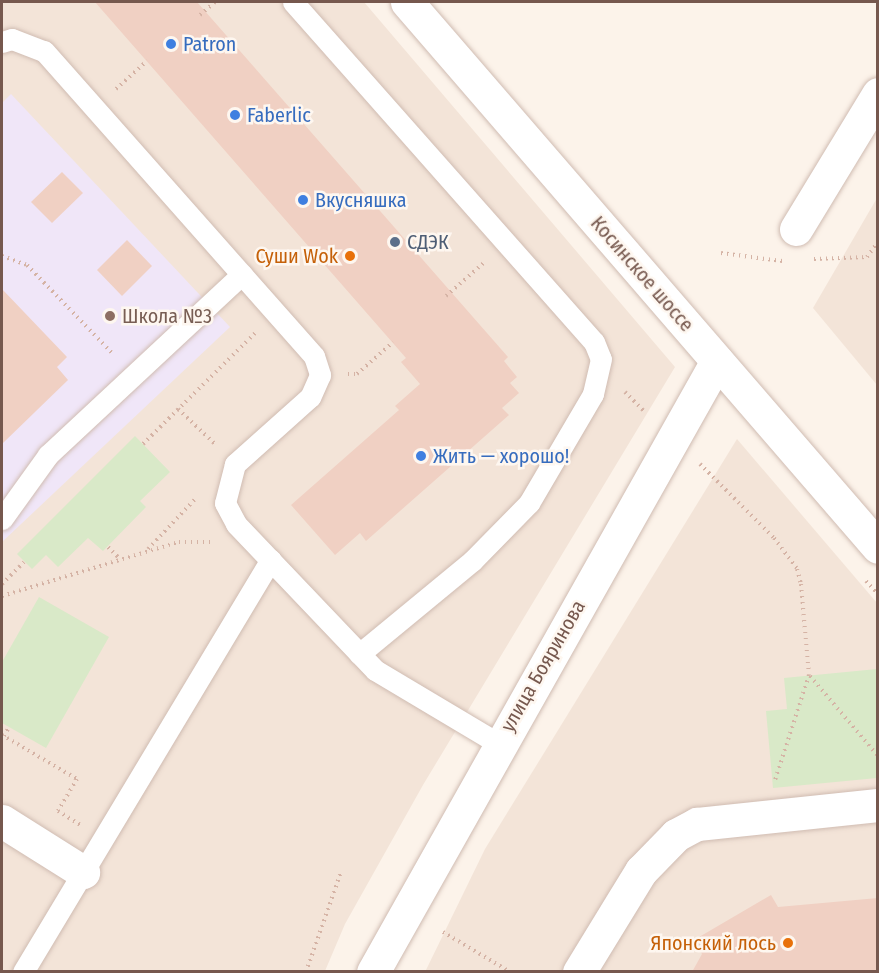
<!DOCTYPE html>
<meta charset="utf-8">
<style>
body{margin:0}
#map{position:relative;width:879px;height:973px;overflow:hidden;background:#fcf3ea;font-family:"Fira Sans Condensed",sans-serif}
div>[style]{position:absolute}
.residential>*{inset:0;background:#f3e4d8}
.education>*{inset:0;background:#f0e6f8}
.green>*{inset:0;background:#d9e9c8}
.building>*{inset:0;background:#f0d0c3}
.path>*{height:4px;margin-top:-2px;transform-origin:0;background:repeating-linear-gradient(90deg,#d5b3a5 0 1.5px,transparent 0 6px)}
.roads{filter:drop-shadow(0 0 2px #d0bcb2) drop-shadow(0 0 2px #d0bcb2)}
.service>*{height:21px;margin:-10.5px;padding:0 10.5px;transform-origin:10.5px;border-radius:10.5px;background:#fff}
.minor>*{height:33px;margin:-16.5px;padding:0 16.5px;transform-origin:16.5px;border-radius:16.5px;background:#fff}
.secondary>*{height:33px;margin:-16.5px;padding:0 16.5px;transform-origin:16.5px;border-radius:16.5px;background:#fff}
.dots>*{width:16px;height:16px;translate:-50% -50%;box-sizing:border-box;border:3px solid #fef7f0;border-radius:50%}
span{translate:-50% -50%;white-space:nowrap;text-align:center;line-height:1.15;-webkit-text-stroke:5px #fef7f0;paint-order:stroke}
.shop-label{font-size:20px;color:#366cbe}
.left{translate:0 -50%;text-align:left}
.service-label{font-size:20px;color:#4e5e75}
.food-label{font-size:20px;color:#c56008}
.right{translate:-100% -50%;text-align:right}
.street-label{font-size:20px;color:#76584e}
.education-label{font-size:20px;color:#785e54}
.frame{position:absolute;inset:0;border:3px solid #76584e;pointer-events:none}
</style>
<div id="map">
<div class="residential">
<i style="clip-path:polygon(2px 2px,364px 2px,675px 367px,423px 785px,345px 924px,325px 971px,2px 972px)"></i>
<i style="clip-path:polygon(877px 198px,877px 385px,813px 308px)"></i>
<i style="clip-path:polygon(737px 439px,877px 603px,877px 971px,425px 972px,485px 849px)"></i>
</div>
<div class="education">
<i style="clip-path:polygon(11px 94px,230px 327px,2px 542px,2px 103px)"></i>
</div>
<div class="green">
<i style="clip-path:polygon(135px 436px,170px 472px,140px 501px,146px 507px,103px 551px,88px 538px,58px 567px,46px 555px,32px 569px,17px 554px)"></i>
<i style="clip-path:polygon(39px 597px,109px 637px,46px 748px,2px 723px,2px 662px)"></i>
<i style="clip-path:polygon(877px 669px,877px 778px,773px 788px,766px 711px,787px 709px,784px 678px)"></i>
</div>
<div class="building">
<i style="clip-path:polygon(95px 2px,197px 2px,508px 357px,504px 361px,517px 377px,510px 383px,519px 393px,502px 408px,509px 415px,366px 541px,360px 533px,335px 555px,291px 505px,399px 410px,395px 406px,420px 384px,401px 362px,406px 358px)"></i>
<i style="clip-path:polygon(62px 172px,83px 193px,52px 223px,31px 202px)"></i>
<i style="clip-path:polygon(127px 240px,152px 266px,122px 296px,97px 270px)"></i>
<i style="clip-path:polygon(2px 289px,67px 357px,57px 367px,68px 380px,2px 444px)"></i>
<i style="clip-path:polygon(771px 895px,778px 907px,878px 898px,878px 972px,692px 972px,702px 954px,694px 940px)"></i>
</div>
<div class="path">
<i style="left:200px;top:15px;width:20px;rotate:-41deg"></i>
<i style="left:116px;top:89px;width:42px;rotate:-42.1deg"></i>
<i style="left:721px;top:253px;width:62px;rotate:7.5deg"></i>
<i style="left:2px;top:256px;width:27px;rotate:20deg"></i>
<i style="left:27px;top:265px;width:125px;rotate:46deg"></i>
<i style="left:814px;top:259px;width:53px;rotate:-2.2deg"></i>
<i style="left:867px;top:257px;width:19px;rotate:-54deg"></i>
<i style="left:446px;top:296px;width:53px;rotate:-41.2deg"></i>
<i style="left:348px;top:374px;width:9px"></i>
<i style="left:357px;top:374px;width:48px;rotate:-41.6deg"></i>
<i style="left:625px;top:392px;width:28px;rotate:45deg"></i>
<i style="left:178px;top:409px;width:51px;rotate:43.4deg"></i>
<i style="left:143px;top:444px;width:159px;rotate:-44.7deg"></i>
<i style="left:700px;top:464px;width:105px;rotate:45deg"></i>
<i style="left:774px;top:538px;width:39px;rotate:53deg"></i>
<i style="left:797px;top:569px;width:16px;rotate:75deg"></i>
<i style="left:801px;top:584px;width:91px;rotate:85deg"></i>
<i style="left:809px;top:675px;width:110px;rotate:107.9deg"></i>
<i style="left:108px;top:547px;width:17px;rotate:45deg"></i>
<i style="left:148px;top:549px;width:70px;rotate:-46.7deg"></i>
<i style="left:866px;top:581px;width:18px;rotate:47deg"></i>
<i style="left:2px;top:584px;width:31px;rotate:-45deg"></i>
<i style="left:2px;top:596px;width:185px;rotate:-17deg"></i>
<i style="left:179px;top:542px;width:33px"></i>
<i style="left:810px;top:676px;width:105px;rotate:49.6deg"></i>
<i style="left:2px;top:735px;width:87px;rotate:30.4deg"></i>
<i style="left:77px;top:779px;width:37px;rotate:121deg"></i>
<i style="left:58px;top:811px;width:26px;rotate:32deg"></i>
<i style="left:4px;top:736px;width:10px;rotate:-61deg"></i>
<i style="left:443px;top:932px;width:78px;rotate:30.8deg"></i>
<i style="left:306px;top:972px;width:106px;rotate:-70.7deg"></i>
</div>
<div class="roads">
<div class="service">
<i style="left:293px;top:2px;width:454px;rotate:48.5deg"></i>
<i style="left:594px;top:342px;width:18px;rotate:68deg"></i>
<i style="left:601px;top:359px;width:36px;rotate:103deg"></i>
<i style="left:593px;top:394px;width:126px;rotate:120.4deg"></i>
<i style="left:529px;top:503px;width:81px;rotate:134.5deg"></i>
<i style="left:472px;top:561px;width:146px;rotate:140.5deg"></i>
<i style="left:2px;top:42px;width:10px;rotate:-17deg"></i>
<i style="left:12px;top:39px;width:34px;rotate:21deg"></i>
<i style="left:44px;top:51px;width:407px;rotate:48.5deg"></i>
<i style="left:314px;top:356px;width:20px;rotate:72deg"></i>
<i style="left:320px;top:375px;width:24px;rotate:114deg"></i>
<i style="left:310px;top:397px;width:101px;rotate:138.2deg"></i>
<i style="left:235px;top:464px;width:40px;rotate:104.4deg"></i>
<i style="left:225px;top:503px;width:24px;rotate:62deg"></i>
<i style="left:236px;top:524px;width:202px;rotate:46.4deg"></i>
<i style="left:375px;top:670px;width:144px;rotate:30.8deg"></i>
<i style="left:2px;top:519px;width:79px;rotate:-54.3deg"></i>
<i style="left:48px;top:455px;width:265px;rotate:-43deg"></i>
<i style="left:23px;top:972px;width:481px;rotate:-59deg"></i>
</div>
<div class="minor">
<i style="left:796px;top:229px;width:158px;rotate:-58.7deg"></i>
<i style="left:2px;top:821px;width:96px;rotate:32.2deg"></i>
<i style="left:373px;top:972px;width:701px;rotate:-60.62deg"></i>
<i style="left:579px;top:972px;width:119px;rotate:-58.5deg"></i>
<i style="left:641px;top:871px;width:50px;rotate:-45.8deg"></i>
<i style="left:676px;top:835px;width:24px;rotate:-28deg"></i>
<i style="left:697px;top:824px;width:182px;rotate:-6deg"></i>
</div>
<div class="secondary">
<i style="left:407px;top:2px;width:720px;rotate:49.17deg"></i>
</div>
</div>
<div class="dots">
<i style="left:171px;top:44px;background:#3f7fe0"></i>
<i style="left:235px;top:115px;background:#3f7fe0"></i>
<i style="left:303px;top:200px;background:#3f7fe0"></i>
<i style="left:395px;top:242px;background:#5c6f8a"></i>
<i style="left:350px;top:256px;background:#e8710a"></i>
<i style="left:110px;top:316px;background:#8d6e63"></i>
<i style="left:421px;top:456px;background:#3f7fe0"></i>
<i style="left:788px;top:943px;background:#e8710a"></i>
</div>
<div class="shop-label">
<span class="left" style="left:183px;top:44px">Patron</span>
<span class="left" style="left:247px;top:115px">Faberlic</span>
<span class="left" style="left:315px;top:200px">Вкусняшка</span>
<span class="left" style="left:433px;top:456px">Жить — хорошо!</span>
</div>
<div class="service-label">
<span class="left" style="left:407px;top:242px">СДЭК</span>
</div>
<div class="food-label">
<span class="right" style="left:338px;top:256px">Суши Wok</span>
<span class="right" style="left:776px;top:943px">Японский лось</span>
</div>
<div class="street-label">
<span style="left:642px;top:274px;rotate:49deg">Косинское шоссе</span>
<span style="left:543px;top:666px;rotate:-60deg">улица Бояринова</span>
</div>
<div class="education-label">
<span class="left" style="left:122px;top:316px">Школа №3</span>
</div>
<div class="frame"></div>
</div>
